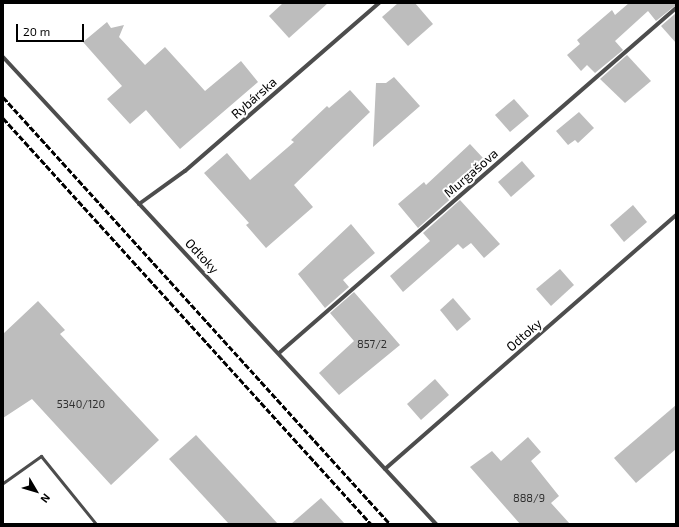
<!DOCTYPE html>
<meta charset="utf-8">
<style>
body{margin:0}
#map{position:relative;width:679px;height:527px;overflow:hidden;background:#fff;font-family:"Exo 2",sans-serif}
div>[style]{position:absolute}
.building>*{inset:0;background:#bdbdbd}
.lane>*{height:3px;margin:-1.5px;padding:0 1.5px;transform-origin:1.5px;border-radius:1.5px;background:#4d4d4d}
.street>*{height:4px;margin:-2px;padding:0 2px;transform-origin:2px;border-radius:2px;background:#4d4d4d}
.rail>*{height:3px;margin-top:-1.5px;transform-origin:0;background:repeating-linear-gradient(90deg,#000 0 6px,transparent 0 8px)}
span{translate:-50% -50%;white-space:nowrap;text-align:center;line-height:1.15;-webkit-text-stroke:4px #fff;paint-order:stroke}
.number-label{font-size:11px;color:#2f2f2f}
.number-label span{-webkit-text-stroke-width:0}
.street-label{font-size:13px;color:#000}
.frame{position:absolute;inset:0;border:4px solid #000;pointer-events:none}
.north{position:absolute;left:16px;top:471px;width:40px;height:40px;-webkit-text-stroke:3px #fff;paint-order:stroke;rotate:128deg;font-size:11px;font-weight:700;line-height:16px;text-align:center;color:#000}
.north::after{content:'';display:block;margin:auto;width:14px;height:18px;background:#000;clip-path:polygon(50% 0,100% 100%,50% 72%,0 100%)}
.scale{position:absolute;left:16px;top:24px;width:68px;height:18px;box-sizing:border-box;border:2px solid #000;border-top:0;padding-left:5px;font-size:12px;line-height:14px;white-space:nowrap;color:#000;-webkit-text-stroke:3px #fff;paint-order:stroke}
</style>
<div id="map">
<div class="building">
<i style="clip-path:polygon(283px 3px,328px 3px,289px 38px,269px 16px)"></i>
<i style="clip-path:polygon(398px 3px,415px 3px,433px 24px,408px 46px,382px 17px)"></i>
<i style="clip-path:polygon(629px 3px,676px 3px,676px 5px,656px 21px,648px 11px,615px 41px,623px 50px,595px 73px,587px 65px,581px 71px,567px 55px,580px 44px,577px 40px,612px 10px,615px 15px)"></i>
<i style="clip-path:polygon(676px 13px,676px 43px,661px 26px)"></i>
<i style="clip-path:polygon(107px 22px,111px 28px,124px 25px,119px 37px,145px 65px,165px 47px,205px 91px,241px 61px,258px 82px,180px 149px,146px 110px,130px 124px,107px 99px,122px 86px,83px 42px)"></i>
<i style="clip-path:polygon(627px 55px,651px 81px,625px 103px,600px 79px)"></i>
<i style="clip-path:polygon(394px 77px,420px 106px,373px 147px,376px 83px,386px 83px)"></i>
<i style="clip-path:polygon(350px 90px,370px 112px,294px 185px,313px 207px,266px 248px,246px 225px,249px 223px,204px 173px,227px 153px,250px 180px,294px 142px,291px 140px,327px 106px,329px 108px)"></i>
<i style="clip-path:polygon(514px 99px,529px 116px,510px 132px,495px 115px)"></i>
<i style="clip-path:polygon(579px 112px,594px 128px,578px 143px,575px 140px,568px 145px,556px 131px)"></i>
<i style="clip-path:polygon(470px 144px,483px 158px,449px 189px,455px 195px,418px 228px,398px 204px,424px 182px,426px 185px)"></i>
<i style="clip-path:polygon(522px 161px,535px 176px,511px 197px,498px 182px)"></i>
<i style="clip-path:polygon(460px 200px,500px 244px,484px 258px,471px 243px,463px 249px,458px 244px,403px 292px,390px 276px,430px 241px,423px 233px)"></i>
<i style="clip-path:polygon(633px 205px,647px 222px,624px 242px,610px 225px)"></i>
<i style="clip-path:polygon(351px 224px,375px 253px,343px 280px,349px 287px,325px 308px,298px 274px)"></i>
<i style="clip-path:polygon(560px 269px,574px 285px,551px 306px,536px 289px)"></i>
<i style="clip-path:polygon(354px 292px,400px 345px,339px 395px,319px 373px,354px 341px,330px 313px)"></i>
<i style="clip-path:polygon(453px 298px,471px 319px,457px 331px,440px 310px)"></i>
<i style="clip-path:polygon(38px 301px,65px 330px,60px 334px,159px 440px,111px 485px,32px 399px,3px 418px,3px 334px)"></i>
<i style="clip-path:polygon(435px 379px,449px 395px,421px 420px,407px 404px)"></i>
<i style="clip-path:polygon(676px 405px,676px 449px,636px 483px,614px 458px)"></i>
<i style="clip-path:polygon(196px 435px,278px 524px,229px 524px,169px 459px)"></i>
<i style="clip-path:polygon(528px 437px,541px 452px,531px 461px,559px 496px,551px 503px,570px 524px,520px 524px,470px 467px,492px 451px,501px 461px)"></i>
<i style="clip-path:polygon(321px 498px,345px 524px,291px 524px)"></i>
</div>
<div class="lane">
<i style="left:3px;top:483px;width:47px;rotate:-35.4deg"></i>
<i style="left:41px;top:456px;width:87px;rotate:51deg"></i>
</div>
<div class="street">
<i style="left:3px;top:57px;width:637px;rotate:47.16deg"></i>
<i style="left:139px;top:204px;width:57px;rotate:-35.7deg"></i>
<i style="left:185px;top:171px;width:257px;rotate:-40.9deg"></i>
<i style="left:279px;top:353px;width:526px;rotate:-40.99deg"></i>
<i style="left:385px;top:469px;width:386px;rotate:-41.1deg"></i>
</div>
<div class="rail">
<i style="left:3px;top:97px;width:576px;rotate:47.81deg"></i>
<i style="left:3px;top:118px;width:548px;rotate:47.81deg"></i>
</div>
<div class="number-label">
<span style="left:372px;top:344px">857/2</span>
<span style="left:81px;top:404px">5340/120</span>
<span style="left:529px;top:498px">888/9</span>
</div>
<div class="street-label">
<span style="left:254px;top:98px;rotate:-41deg">Rybárska</span>
<span style="left:471px;top:173px;rotate:-41deg">Murgašova</span>
<span style="left:202px;top:256px;rotate:47deg">Odtoky</span>
<span style="left:524px;top:335px;rotate:-41deg">Odtoky</span>
</div>
<div class="frame"></div>
<div class="north">N</div>
<div class="scale">20 m</div>
</div>
